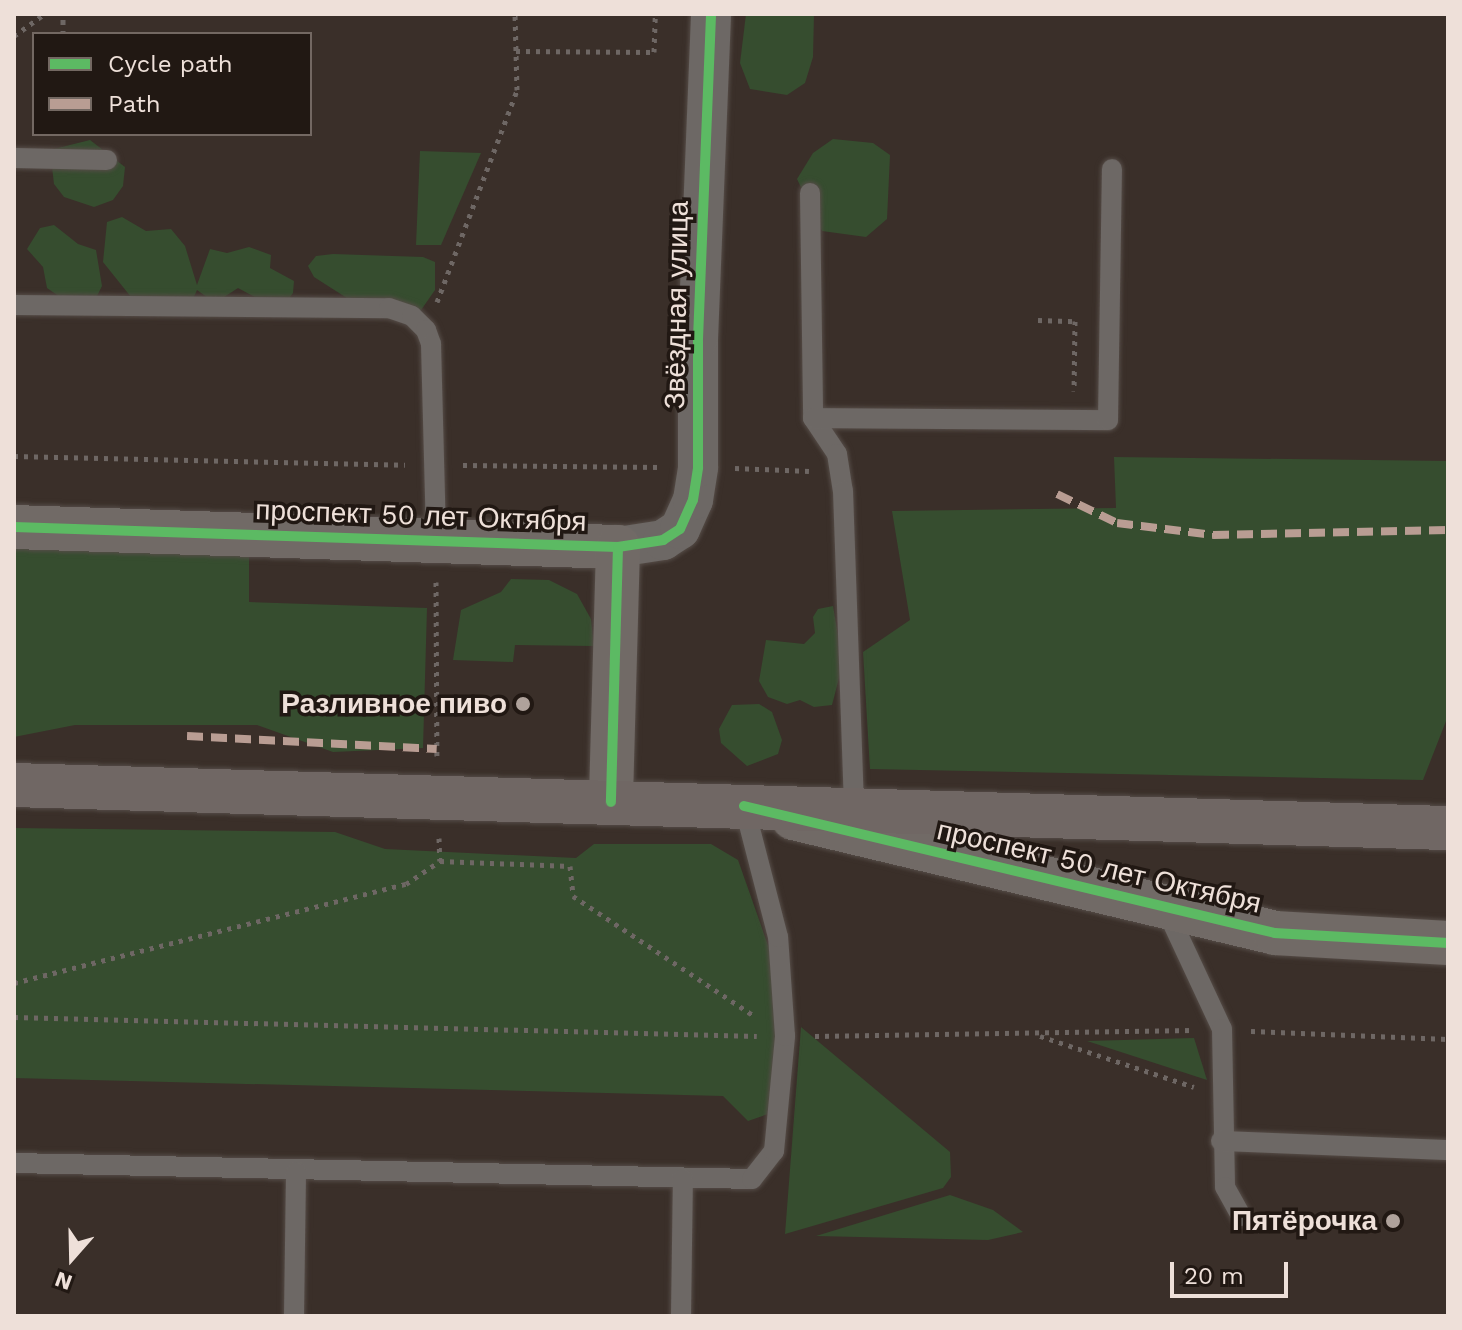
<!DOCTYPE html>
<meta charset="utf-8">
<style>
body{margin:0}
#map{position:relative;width:1462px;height:1330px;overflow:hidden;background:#3a2f29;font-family:"Work Sans",sans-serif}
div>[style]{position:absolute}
.green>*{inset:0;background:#364d2f}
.path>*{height:5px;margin-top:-2.5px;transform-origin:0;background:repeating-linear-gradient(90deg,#6e6764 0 4px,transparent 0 10px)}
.roads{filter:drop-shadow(0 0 2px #554c47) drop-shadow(0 0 2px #554c47)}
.lane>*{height:20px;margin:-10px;padding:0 10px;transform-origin:10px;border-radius:10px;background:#6d6865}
.street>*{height:40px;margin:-20px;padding:0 20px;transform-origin:20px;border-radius:20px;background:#6d6865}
.secondary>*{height:44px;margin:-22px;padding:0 22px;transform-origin:22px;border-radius:22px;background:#716a66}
.primary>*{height:44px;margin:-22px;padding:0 22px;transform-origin:22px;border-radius:22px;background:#706764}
.quiet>*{height:8px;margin-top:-4px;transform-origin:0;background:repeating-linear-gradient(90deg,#b99d93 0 16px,transparent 0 24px)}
.cycleway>*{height:10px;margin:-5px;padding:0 5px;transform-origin:5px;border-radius:5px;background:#5cba63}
.dots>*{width:22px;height:22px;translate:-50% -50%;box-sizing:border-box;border:4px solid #211813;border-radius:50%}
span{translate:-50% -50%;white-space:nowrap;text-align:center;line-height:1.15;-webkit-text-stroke:7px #211813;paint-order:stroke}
.street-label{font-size:28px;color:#eee0d9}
.poi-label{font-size:28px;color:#eee0d9;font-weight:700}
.right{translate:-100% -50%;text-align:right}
.frame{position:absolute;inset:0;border:16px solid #eee0d9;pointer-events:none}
.legend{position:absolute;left:32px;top:32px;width:280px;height:104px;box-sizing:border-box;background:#211813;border:2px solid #736862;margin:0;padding:10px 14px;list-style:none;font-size:24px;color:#eee0d9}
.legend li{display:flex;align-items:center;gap:16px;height:40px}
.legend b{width:40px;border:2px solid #736862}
.north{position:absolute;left:32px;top:1218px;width:80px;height:80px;-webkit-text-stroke:6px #211813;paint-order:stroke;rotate:200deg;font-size:22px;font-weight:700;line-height:32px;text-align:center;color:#eee0d9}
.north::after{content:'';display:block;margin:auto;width:28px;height:36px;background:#eee0d9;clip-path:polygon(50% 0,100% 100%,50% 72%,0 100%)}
.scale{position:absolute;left:1170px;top:1262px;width:118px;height:36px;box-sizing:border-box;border:4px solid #eee0d9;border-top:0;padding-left:10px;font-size:24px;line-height:28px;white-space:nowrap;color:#eee0d9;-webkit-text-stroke:6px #211813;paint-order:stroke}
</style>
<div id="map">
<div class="green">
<i style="clip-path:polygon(746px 14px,814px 14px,813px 57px,805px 83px,787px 95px,750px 89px,740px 63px)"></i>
<i style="clip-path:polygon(833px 139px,873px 143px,890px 155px,887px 219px,866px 237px,822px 231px,797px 179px,813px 153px)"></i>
<i style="clip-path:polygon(90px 140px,125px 167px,123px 186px,113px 200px,94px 207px,64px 197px,54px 184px,50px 150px)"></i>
<i style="clip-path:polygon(420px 151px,481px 153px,441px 245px,416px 245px)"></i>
<i style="clip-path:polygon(122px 217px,146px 231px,171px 229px,185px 246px,197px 285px,210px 249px,227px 253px,249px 247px,271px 255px,270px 268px,294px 281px,293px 293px,287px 301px,262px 301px,238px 288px,215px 303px,197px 290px,192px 301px,131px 297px,103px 262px,107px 222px)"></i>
<i style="clip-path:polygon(54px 225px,78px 244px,96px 250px,102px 286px,95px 300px,60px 297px,47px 288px,43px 267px,27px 249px,40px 228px)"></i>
<i style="clip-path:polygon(333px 254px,423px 257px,435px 262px,435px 290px,419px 313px,350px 300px,314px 277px,308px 266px,316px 256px)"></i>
<i style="clip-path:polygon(1114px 457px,1448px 461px,1448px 716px,1423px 780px,870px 769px,863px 652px,910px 620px,892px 511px,1116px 508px)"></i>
<i style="clip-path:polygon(14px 540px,249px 546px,249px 602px,427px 608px,423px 748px,333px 752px,257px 725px,75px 725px,14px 737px)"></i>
<i style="clip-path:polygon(511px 579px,549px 580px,577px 594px,591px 619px,594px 646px,515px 645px,513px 662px,453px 660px,461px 610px,501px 592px)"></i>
<i style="clip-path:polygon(833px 606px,843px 663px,832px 705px,814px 707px,800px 700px,787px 704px,768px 697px,759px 681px,766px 640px,804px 644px,815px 633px,813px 617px,818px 609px)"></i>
<i style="clip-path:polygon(759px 704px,772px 712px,782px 740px,778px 754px,747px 766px,721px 743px,719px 729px,732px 705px)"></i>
<i style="clip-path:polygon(14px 828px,335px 832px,385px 849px,576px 858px,594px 844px,711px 844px,738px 860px,769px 948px,780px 1002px,768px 1114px,748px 1121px,723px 1096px,14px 1078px)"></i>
<i style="clip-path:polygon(801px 1027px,950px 1152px,951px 1177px,943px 1188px,785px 1234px)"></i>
<i style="clip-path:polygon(1194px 1038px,1207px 1080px,1087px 1041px)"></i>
<i style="clip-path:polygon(950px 1195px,993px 1210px,1023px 1232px,988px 1240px,816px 1236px)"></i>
</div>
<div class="path">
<i style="left:63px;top:34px;width:20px;rotate:-90deg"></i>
<i style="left:14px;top:36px;width:37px;rotate:-36deg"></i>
<i style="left:516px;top:51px;width:138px;rotate:0.4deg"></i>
<i style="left:654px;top:52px;width:38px;rotate:-88deg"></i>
<i style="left:437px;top:302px;width:227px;rotate:-69.3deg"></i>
<i style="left:517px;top:90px;width:76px;rotate:-91.5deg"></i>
<i style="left:1038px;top:320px;width:37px;rotate:2deg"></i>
<i style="left:1075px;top:321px;width:70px;rotate:90.8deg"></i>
<i style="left:14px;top:456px;width:391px;rotate:1.3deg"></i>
<i style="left:463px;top:465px;width:198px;rotate:0.6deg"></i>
<i style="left:735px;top:468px;width:74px;rotate:2.3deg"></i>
<i style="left:436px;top:582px;width:174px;rotate:89.7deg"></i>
<i style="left:439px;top:838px;width:23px;rotate:88deg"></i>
<i style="left:14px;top:983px;width:404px;rotate:-14.2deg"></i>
<i style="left:406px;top:884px;width:41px;rotate:-34.1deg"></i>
<i style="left:440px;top:861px;width:130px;rotate:2.2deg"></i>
<i style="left:570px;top:866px;width:30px;rotate:84deg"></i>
<i style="left:573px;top:896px;width:217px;rotate:33.5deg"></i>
<i style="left:14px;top:1017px;width:743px;rotate:1.46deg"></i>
<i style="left:1251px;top:1031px;width:197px;rotate:2.3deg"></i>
<i style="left:815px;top:1036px;width:378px;rotate:-0.9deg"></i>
<i style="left:1040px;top:1036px;width:162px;rotate:18.3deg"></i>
</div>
<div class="roads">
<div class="lane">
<i style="left:14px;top:158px;width:93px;rotate:1.2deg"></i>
<i style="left:810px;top:193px;width:225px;rotate:89.2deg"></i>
<i style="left:813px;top:418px;width:43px;rotate:56.3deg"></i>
<i style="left:837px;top:454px;width:37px;rotate:81deg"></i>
<i style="left:843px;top:491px;width:319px;rotate:88deg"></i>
<i style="left:14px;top:305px;width:375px;rotate:0.5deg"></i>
<i style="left:389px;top:308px;width:24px;rotate:19deg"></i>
<i style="left:412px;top:316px;width:20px;rotate:45deg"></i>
<i style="left:426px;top:330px;width:15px;rotate:70deg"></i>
<i style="left:431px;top:344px;width:196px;rotate:88.5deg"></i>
<i style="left:813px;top:418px;width:295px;rotate:0.4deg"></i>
<i style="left:1108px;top:420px;width:251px;rotate:-89.1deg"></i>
<i style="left:1166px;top:909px;width:132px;rotate:65deg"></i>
<i style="left:1222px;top:1029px;width:158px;rotate:88.9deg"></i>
<i style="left:1225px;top:1187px;width:33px;rotate:61deg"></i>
<i style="left:1221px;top:1141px;width:227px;rotate:2.3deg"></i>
<i style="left:14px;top:1163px;width:738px;rotate:1.24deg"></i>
<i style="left:752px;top:1179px;width:36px;rotate:-52deg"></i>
<i style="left:774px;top:1151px;width:116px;rotate:-84.5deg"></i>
<i style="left:785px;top:1036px;width:99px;rotate:-94deg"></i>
<i style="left:778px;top:937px;width:135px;rotate:-104.5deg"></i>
<i style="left:294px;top:1316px;width:144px;rotate:-89.2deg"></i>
<i style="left:681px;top:1316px;width:137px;rotate:-89.2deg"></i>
</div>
<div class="street">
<i style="left:618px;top:547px;width:46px;rotate:-8.8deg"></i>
<i style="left:663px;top:540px;width:20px;rotate:-33deg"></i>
<i style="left:680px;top:529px;width:32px;rotate:-66deg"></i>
<i style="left:693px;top:500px;width:33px;rotate:-81deg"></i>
<i style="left:698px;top:467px;width:128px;rotate:-90deg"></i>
<i style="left:698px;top:339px;width:325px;rotate:-87.7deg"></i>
</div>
<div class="secondary">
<i style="left:14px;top:527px;width:604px;rotate:1.9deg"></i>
<i style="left:618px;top:547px;width:255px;rotate:91.6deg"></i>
<i style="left:793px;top:818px;width:496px;rotate:13.4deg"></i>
<i style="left:1275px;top:933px;width:173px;rotate:3.3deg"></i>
</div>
<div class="primary">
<i style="left:14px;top:785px;width:1435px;rotate:1.72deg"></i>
</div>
</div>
<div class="quiet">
<i style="left:1057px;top:494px;width:67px;rotate:25.8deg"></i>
<i style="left:1117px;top:523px;width:97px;rotate:7.1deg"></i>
<i style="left:1213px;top:535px;width:235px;rotate:-1.2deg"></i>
<i style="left:187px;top:736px;width:250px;rotate:3deg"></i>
</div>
<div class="cycleway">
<i style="left:14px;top:527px;width:604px;rotate:1.9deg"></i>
<i style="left:618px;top:547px;width:255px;rotate:91.6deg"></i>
<i style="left:618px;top:547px;width:46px;rotate:-8.8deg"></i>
<i style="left:663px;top:540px;width:20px;rotate:-33deg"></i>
<i style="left:680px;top:529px;width:32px;rotate:-66deg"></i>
<i style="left:693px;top:500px;width:33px;rotate:-81deg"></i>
<i style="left:698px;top:467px;width:128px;rotate:-90deg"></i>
<i style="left:698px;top:339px;width:325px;rotate:-87.7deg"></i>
<i style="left:744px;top:806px;width:546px;rotate:13.45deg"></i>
<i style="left:1275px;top:933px;width:173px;rotate:3.3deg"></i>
</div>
<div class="dots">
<i style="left:523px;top:704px;background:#afa29b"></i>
<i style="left:1393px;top:1221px;background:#afa29b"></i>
</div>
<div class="street-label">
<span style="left:677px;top:305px;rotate:-89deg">Звёздная улица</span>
<span style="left:421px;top:516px;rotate:2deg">проспект 50 лет Октября</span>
<span style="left:1099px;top:867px;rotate:13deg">проспект 50 лет Октября</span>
</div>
<div class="poi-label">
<span class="right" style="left:507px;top:704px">Разливное пиво</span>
<span class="right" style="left:1377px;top:1221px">Пятёрочка</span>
</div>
<div class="frame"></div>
<ul class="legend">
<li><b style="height:10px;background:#5cba63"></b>Cycle path</li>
<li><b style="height:10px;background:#b99d93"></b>Path</li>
</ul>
<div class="north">N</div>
<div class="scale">20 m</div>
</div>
